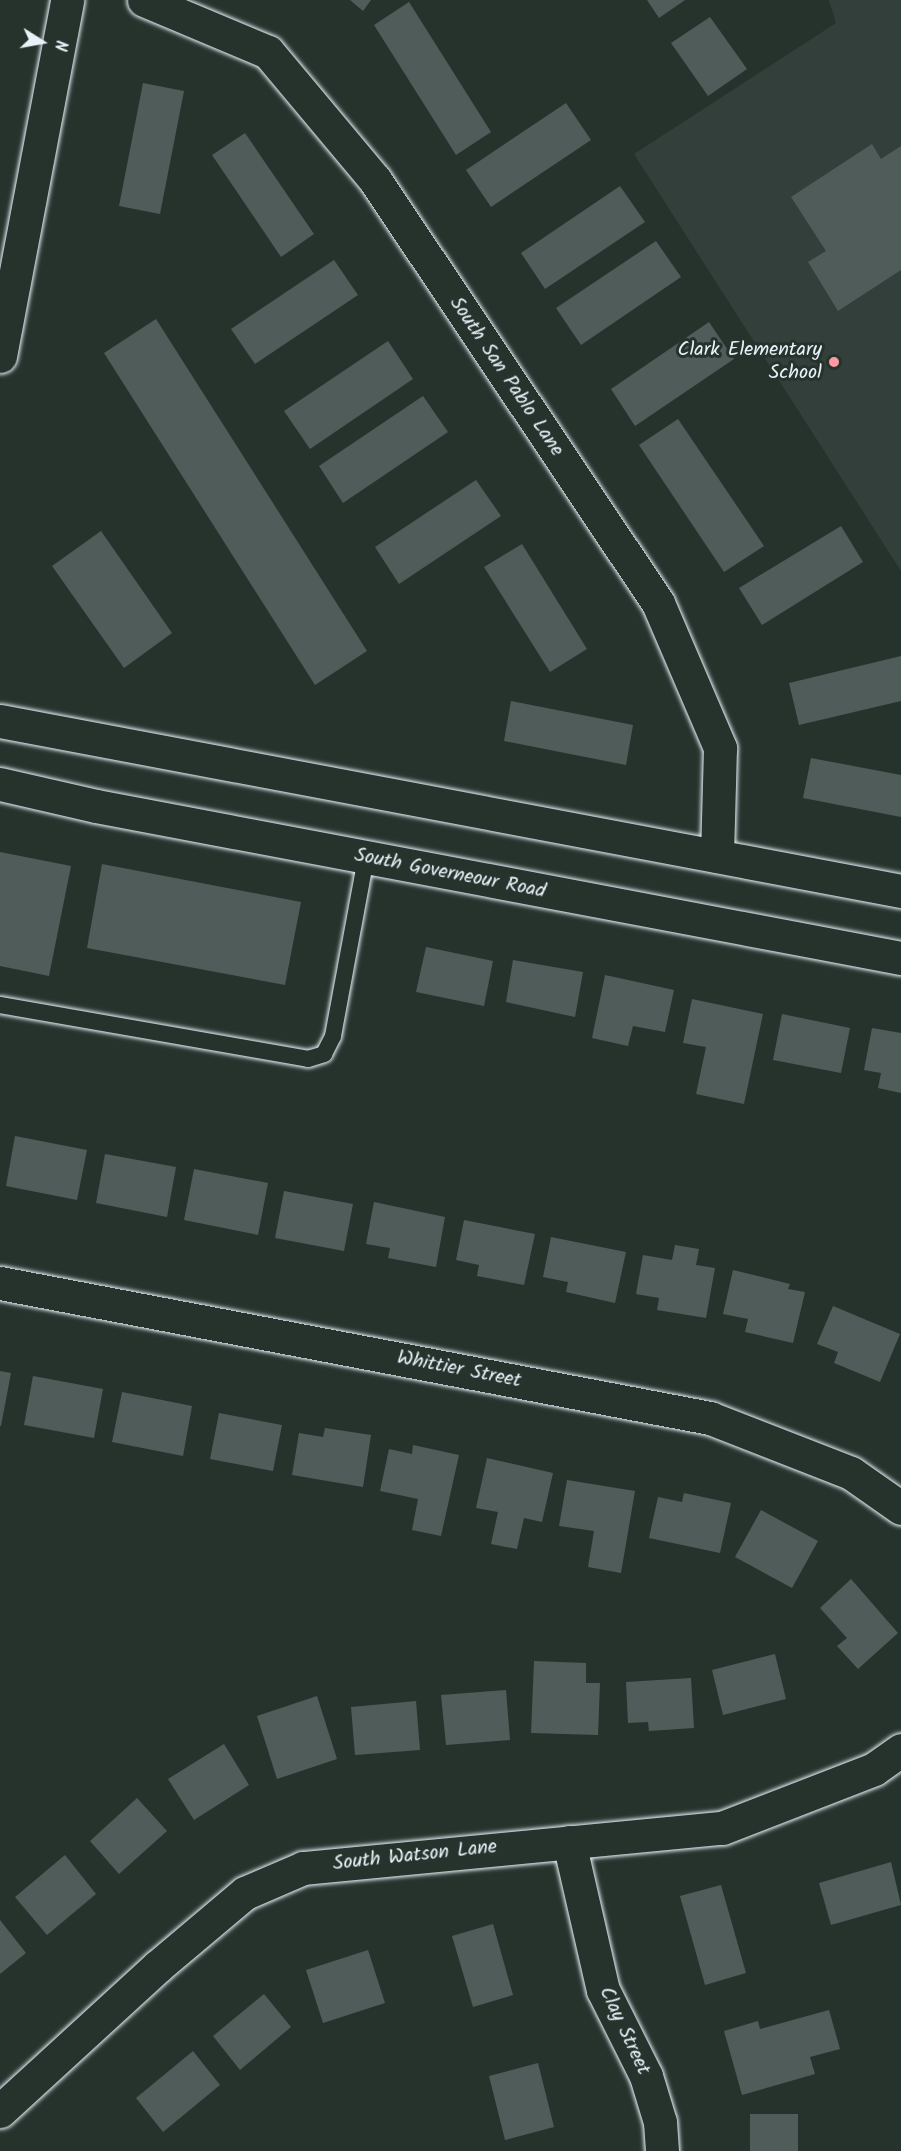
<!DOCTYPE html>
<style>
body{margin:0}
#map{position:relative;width:901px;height:2151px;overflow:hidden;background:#26332d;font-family:Kalam,sans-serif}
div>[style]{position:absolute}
.built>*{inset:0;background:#333f3a}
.building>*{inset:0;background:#505c59}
.roads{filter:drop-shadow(0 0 2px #e8f1f8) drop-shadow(0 0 2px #e8f1f8)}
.service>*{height:16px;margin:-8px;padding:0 8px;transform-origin:8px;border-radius:8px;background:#26332d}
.minor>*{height:33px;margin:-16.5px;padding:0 16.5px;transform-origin:16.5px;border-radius:16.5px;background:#26332d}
.tertiary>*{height:33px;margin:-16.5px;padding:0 16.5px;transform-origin:16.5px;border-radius:16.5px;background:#26332d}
.dots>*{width:16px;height:16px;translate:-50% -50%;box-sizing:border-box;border:3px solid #26332d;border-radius:50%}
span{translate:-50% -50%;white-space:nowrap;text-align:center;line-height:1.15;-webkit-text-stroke:6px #26332d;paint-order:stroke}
.poi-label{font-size:20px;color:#e8f1f8}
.right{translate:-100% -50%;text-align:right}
.street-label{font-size:20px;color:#e8f1f8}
.north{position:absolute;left:12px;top:12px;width:60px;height:60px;-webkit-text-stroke:4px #26332d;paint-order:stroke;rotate:101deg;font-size:16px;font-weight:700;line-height:24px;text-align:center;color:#e8f1f8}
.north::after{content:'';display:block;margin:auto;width:21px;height:27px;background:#e8f1f8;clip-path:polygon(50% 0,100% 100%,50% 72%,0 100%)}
</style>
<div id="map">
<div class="built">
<i style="clip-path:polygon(829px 0,901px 0,901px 571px,634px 154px,836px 23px)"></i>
</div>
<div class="building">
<i style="clip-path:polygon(350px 0,371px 0,363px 11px)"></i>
<i style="clip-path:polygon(647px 0,685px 0,659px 18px)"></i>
<i style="clip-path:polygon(409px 2px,491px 132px,456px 155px,374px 25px)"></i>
<i style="clip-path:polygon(710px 17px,747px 69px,708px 96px,671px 43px)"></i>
<i style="clip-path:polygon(143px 83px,184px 91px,160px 214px,119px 206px)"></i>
<i style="clip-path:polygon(566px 103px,591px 140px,491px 207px,466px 170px)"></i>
<i style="clip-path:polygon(245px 133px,314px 234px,281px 257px,212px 155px)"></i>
<i style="clip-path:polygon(872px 144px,881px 159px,901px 146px,901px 270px,838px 311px,808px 262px,826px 251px,791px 197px)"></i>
<i style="clip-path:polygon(620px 186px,645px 222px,545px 289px,521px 253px)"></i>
<i style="clip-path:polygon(656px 241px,681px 277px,581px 345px,556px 308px)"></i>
<i style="clip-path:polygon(334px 260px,358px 295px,255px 364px,231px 329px)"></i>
<i style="clip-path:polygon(156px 319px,367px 651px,315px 685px,104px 353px)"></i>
<i style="clip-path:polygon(709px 322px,734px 359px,635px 426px,611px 389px)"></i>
<i style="clip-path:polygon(388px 341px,413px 379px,310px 449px,284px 411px)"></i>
<i style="clip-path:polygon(423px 396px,448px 432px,343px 503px,319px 466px)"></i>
<i style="clip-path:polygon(678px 419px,764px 546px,724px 572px,639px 445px)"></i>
<i style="clip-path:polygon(476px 480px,501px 516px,399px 584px,375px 547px)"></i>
<i style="clip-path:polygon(841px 526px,863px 562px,762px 625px,739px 588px)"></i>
<i style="clip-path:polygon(101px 531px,172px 633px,124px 668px,52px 566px)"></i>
<i style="clip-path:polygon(522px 544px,587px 649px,550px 672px,484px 567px)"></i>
<i style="clip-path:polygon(901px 656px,901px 701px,799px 725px,789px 683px)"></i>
<i style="clip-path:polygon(511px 701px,633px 725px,626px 765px,504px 741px)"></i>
<i style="clip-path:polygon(811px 758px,901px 775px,901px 817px,803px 798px)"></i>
<i style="clip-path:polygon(0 852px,71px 866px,49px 976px,0 966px)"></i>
<i style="clip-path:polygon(102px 864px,301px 902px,285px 985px,87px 948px)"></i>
<i style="clip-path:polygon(426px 947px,493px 961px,484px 1006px,416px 992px)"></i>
<i style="clip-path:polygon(513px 960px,583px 972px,575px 1017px,506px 1002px)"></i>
<i style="clip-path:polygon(605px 975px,674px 990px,665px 1032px,633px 1026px,628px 1046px,592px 1038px)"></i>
<i style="clip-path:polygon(692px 999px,763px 1014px,744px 1104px,696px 1094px,706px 1047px,683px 1043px)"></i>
<i style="clip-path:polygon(782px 1014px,850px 1028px,841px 1073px,773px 1060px)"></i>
<i style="clip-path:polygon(872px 1028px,901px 1033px,901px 1093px,878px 1088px,881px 1073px,864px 1070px)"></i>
<i style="clip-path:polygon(15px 1136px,87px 1150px,77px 1200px,6px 1186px)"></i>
<i style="clip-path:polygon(105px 1154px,176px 1167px,167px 1217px,96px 1203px)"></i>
<i style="clip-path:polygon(194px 1169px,268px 1183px,258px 1235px,184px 1220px)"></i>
<i style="clip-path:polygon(284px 1191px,353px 1204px,344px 1251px,275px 1238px)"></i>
<i style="clip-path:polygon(374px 1202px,445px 1217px,436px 1267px,388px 1258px,390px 1248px,366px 1244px)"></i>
<i style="clip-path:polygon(464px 1220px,535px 1234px,524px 1285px,477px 1276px,479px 1265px,456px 1260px)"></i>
<i style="clip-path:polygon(551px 1237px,626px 1252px,615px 1303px,566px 1292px,568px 1282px,543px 1277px)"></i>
<i style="clip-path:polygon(675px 1245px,699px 1249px,696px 1265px,715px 1268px,706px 1318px,657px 1310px,659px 1298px,636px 1294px,643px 1255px,672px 1260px)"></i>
<i style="clip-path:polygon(733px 1270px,790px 1284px,788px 1289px,805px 1292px,793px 1343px,745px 1332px,748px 1319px,723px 1314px)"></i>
<i style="clip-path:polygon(833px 1306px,900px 1334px,880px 1382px,834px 1363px,838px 1352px,817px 1344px)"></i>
<i style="clip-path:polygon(0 1371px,11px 1373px,1px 1426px,0 1426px)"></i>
<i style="clip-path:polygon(33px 1376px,103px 1389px,94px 1438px,24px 1425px)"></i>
<i style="clip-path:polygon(122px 1392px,192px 1406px,183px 1456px,112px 1442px)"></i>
<i style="clip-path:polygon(219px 1413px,282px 1425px,273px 1471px,210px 1459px)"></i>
<i style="clip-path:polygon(325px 1428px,371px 1435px,363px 1487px,292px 1475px,299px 1433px,323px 1437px)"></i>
<i style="clip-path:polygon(413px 1445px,459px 1455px,441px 1536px,412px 1530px,418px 1499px,380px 1491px,389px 1449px,412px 1454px)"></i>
<i style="clip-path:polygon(487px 1458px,553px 1473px,542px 1522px,524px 1518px,517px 1549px,491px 1544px,498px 1512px,476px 1508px)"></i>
<i style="clip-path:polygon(567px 1480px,635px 1491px,621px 1573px,588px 1567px,594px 1531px,559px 1526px)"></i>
<i style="clip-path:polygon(684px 1493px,731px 1503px,720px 1553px,649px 1538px,658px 1497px,682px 1502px)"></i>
<i style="clip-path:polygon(761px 1510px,818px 1541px,792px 1588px,735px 1557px)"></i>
<i style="clip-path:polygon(851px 1579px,898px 1633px,858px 1669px,837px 1646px,847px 1638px,820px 1608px)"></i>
<i style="clip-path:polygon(775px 1654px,786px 1699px,723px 1715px,712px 1670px)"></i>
<i style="clip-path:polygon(534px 1661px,586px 1663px,586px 1683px,600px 1683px,598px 1735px,531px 1733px)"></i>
<i style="clip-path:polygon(691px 1678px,694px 1728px,649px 1731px,648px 1722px,628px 1723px,626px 1682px)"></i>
<i style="clip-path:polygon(506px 1690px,510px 1740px,446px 1745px,441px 1695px)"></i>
<i style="clip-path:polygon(317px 1696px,337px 1759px,277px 1779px,257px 1716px)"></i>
<i style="clip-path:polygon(416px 1701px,420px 1750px,355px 1755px,351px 1707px)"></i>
<i style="clip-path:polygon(224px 1744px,249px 1785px,194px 1820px,168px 1779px)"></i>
<i style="clip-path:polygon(137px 1798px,167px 1831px,119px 1874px,90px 1841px)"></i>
<i style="clip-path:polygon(65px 1855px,96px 1894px,47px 1935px,15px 1897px)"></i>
<i style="clip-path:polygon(891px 1862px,901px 1905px,831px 1925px,819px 1883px)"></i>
<i style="clip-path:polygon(721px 1885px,746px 1973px,705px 1985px,680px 1896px)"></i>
<i style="clip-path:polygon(0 1920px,26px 1953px,0 1974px)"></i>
<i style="clip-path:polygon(493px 1924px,513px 1995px,473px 2007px,452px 1936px)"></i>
<i style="clip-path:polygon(368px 1950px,385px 2003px,323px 2023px,306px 1970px)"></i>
<i style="clip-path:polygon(264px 1994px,291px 2027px,240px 2070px,213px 2036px)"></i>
<i style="clip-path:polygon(829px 2010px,840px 2049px,810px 2057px,815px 2074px,742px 2095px,724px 2031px,758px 2021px,760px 2029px)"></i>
<i style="clip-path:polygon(193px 2051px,220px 2085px,163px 2132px,136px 2098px)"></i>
<i style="clip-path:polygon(538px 2063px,554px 2127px,505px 2140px,489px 2076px)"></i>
<i style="clip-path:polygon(750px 2114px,798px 2114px,798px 2151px,750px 2151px)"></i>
</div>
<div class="roads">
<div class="service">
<i style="left:0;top:1005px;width:313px;rotate:9.9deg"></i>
<i style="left:308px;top:1059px;width:17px;rotate:-17deg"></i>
<i style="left:324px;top:1054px;width:20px;rotate:-63deg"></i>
<i style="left:333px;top:1036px;width:181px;rotate:-79.5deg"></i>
</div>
<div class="minor">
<i style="left:144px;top:0;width:134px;rotate:22.8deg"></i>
<i style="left:268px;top:52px;width:167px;rotate:50.1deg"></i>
<i style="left:375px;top:180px;width:509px;rotate:56.22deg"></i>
<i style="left:658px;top:603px;width:158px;rotate:66.8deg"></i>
<i style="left:720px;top:748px;width:108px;rotate:91.6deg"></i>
<i style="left:0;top:721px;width:917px;rotate:10.68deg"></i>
<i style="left:0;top:784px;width:98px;rotate:12.9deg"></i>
<i style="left:96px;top:806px;width:819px;rotate:10.69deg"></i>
<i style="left:0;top:1283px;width:723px;rotate:10.77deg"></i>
<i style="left:710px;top:1418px;width:151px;rotate:21.3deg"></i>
<i style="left:851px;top:1473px;width:61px;rotate:35deg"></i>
<i style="left:569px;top:1842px;width:152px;rotate:77.1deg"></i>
<i style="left:603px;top:1990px;width:96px;rotate:63.4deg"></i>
<i style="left:646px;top:2076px;width:48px;rotate:73.1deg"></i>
<i style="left:660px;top:2122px;width:29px;rotate:86deg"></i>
<i style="left:0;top:2111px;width:213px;rotate:-42.5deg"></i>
<i style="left:157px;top:1967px;width:115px;rotate:-40.1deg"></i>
<i style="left:245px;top:1893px;width:63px;rotate:-23.3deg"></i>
<i style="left:303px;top:1868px;width:421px;rotate:-5.5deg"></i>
<i style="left:722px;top:1828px;width:163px;rotate:-21.2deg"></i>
<i style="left:874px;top:1769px;width:33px;rotate:-35deg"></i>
</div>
<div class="tertiary">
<i style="left:0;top:356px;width:362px;rotate:-79.3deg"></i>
</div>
</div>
<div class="dots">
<i style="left:834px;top:362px;background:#ff9aa2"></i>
</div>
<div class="poi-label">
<span class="right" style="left:822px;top:362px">Clark Elementary<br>School</span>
</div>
<div class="street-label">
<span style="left:506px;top:377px;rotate:56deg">South San Pablo Lane</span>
<span style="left:450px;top:874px;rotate:11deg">South Governeour Road</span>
<span style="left:459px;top:1370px;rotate:11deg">Whittier Street</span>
<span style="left:415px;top:1856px;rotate:-6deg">South Watson Lane</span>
<span style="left:624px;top:2031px;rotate:65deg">Clay Street</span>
</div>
<div class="north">N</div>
</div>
